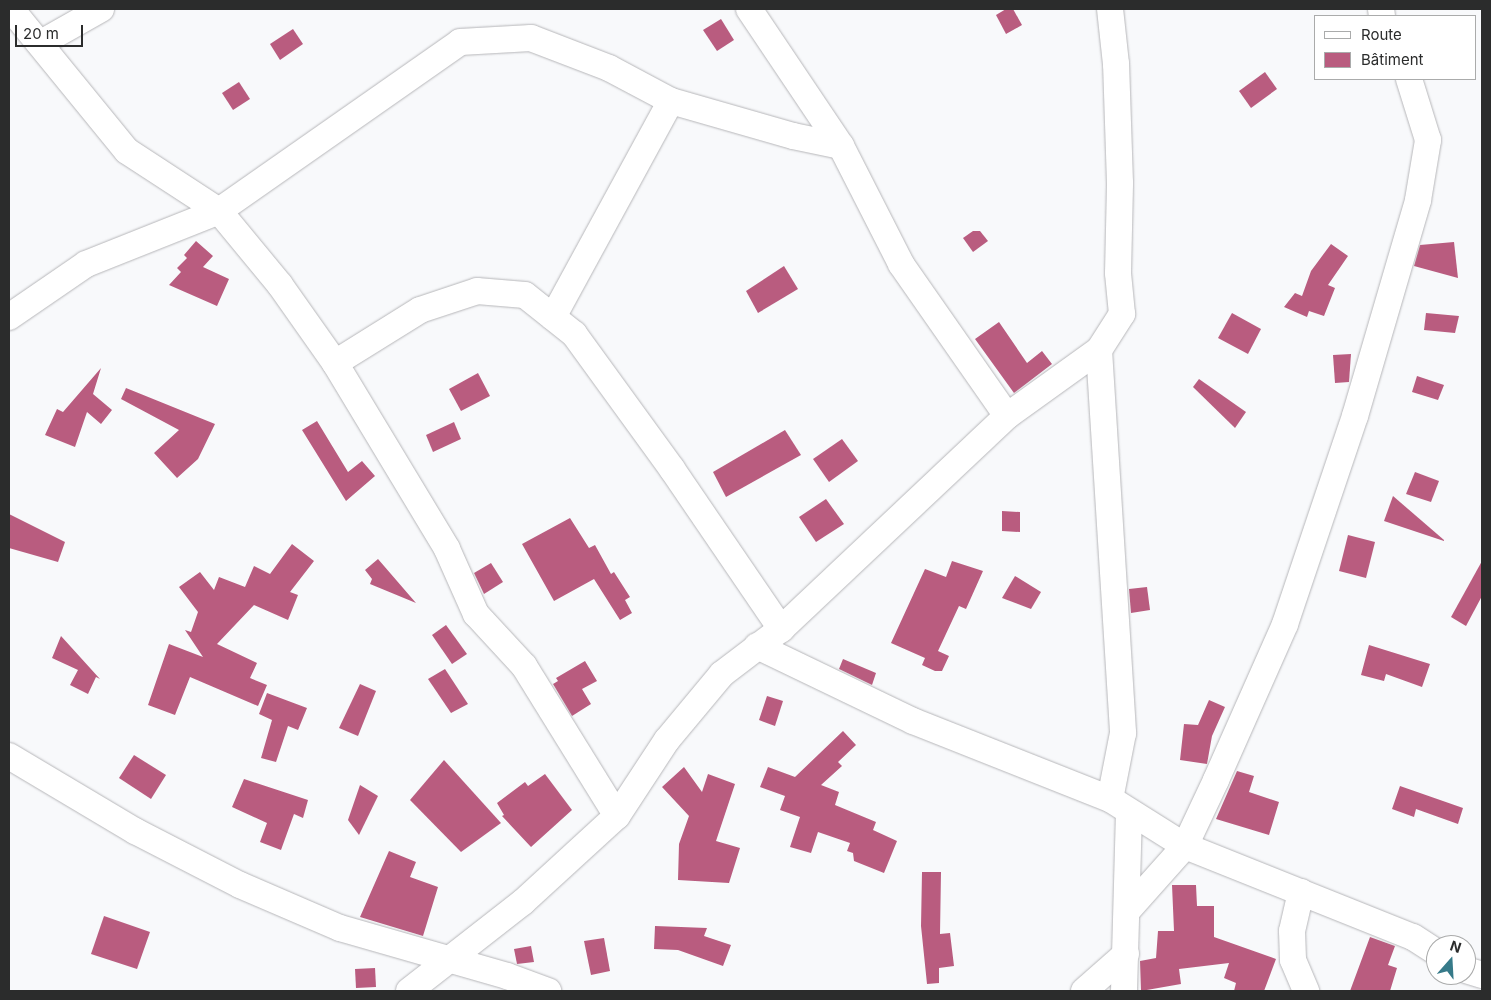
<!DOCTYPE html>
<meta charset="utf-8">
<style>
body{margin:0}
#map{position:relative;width:1491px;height:1000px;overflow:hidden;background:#f8f9fb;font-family:Inter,sans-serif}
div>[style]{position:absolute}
.building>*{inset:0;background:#b95c7f}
.roads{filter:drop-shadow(0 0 1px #b6b6b9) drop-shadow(0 0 1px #b6b6b9)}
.minor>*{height:26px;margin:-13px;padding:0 13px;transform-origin:13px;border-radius:13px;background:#fff}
span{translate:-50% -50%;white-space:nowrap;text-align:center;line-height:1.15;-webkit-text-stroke:4.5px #fff;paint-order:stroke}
.frame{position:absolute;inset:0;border:10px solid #2b2c2c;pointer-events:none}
.legend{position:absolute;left:1314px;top:15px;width:162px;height:65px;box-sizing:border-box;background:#fff;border:1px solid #aaabab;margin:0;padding:6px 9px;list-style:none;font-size:15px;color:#2b2c2c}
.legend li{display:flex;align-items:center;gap:10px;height:25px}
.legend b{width:25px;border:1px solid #aaabab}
.north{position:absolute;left:1426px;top:935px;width:50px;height:50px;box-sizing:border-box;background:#fff;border:1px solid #aaabab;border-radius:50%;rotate:19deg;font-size:14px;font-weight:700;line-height:20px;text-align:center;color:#2b2c2c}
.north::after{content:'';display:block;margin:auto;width:18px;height:22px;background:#367a89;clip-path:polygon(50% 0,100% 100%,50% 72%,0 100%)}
.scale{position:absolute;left:15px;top:25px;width:68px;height:22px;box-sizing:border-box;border:2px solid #2b2c2c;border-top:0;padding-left:6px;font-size:15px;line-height:18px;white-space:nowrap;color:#2b2c2c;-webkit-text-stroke:4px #fff;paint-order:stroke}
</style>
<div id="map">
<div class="building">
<i style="clip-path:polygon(1006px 9px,1013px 9px,1022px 25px,1006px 34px,996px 15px)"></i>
<i style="clip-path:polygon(721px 19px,734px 40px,717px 51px,703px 30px)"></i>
<i style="clip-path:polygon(293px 29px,303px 44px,280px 60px,270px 44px)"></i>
<i style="clip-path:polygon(1265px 72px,1277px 89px,1251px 108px,1239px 91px)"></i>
<i style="clip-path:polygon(239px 82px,250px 99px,233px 110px,222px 93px)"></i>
<i style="clip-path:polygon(973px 231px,980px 231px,988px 241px,973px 252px,963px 238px)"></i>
<i style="clip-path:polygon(196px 241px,213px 256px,203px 267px,229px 279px,217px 306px,169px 285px,181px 272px,177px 268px,187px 258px,184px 255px)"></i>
<i style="clip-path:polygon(1454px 242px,1458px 278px,1414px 266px,1420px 245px)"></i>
<i style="clip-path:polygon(1331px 244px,1348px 256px,1328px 285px,1335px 288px,1324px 316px,1309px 311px,1307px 317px,1284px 307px,1295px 293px,1302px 296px,1311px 271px)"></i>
<i style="clip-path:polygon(784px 266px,798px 289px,758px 313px,746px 291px)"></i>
<i style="clip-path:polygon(1232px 313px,1261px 329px,1248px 354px,1218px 338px)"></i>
<i style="clip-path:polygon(1426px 313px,1459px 316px,1455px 333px,1424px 330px)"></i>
<i style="clip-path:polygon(999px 322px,1027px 363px,1042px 351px,1052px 364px,1014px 393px,975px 339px)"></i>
<i style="clip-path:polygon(1351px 354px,1349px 382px,1335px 383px,1333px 355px)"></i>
<i style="clip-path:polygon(101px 368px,93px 394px,112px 410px,101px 424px,87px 412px,75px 447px,45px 435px,57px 409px,63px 412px)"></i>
<i style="clip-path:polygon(478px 373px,490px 396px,461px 411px,449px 389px)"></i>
<i style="clip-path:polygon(1417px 376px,1444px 385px,1438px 400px,1412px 392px)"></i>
<i style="clip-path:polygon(1199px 379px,1246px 412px,1235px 428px,1193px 387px)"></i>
<i style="clip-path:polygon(126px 388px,215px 424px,198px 459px,177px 478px,154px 453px,179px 430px,121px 399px)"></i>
<i style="clip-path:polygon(317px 421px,348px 472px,362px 461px,375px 476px,346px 501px,302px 430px)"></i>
<i style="clip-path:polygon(454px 422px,461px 439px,433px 452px,426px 435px)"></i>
<i style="clip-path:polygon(785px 430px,801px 455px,726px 497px,713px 472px)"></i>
<i style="clip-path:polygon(842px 439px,858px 461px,829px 482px,813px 459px)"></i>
<i style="clip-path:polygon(1415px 472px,1439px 481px,1431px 502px,1406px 494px)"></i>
<i style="clip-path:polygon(1393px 496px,1444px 540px,1444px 541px,1384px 521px)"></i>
<i style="clip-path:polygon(826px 499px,844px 524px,816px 542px,799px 517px)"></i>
<i style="clip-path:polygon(1002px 511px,1020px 512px,1020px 532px,1002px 531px)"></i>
<i style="clip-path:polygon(9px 514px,65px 542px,58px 562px,9px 548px)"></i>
<i style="clip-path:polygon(570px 518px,589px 548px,595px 545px,611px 574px,614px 572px,630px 597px,625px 600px,632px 613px,620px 620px,594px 579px,554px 601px,522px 544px)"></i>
<i style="clip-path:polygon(1348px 535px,1375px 542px,1366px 578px,1339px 571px)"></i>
<i style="clip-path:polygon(292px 544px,314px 561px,290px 592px,298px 595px,288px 620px,254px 605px,217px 644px,257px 663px,250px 678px,267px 685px,258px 706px,190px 677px,175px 715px,148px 705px,169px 644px,203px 657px,185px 630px,191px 632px,198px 612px,179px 587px,200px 572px,214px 590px,219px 577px,245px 587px,254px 566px,270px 574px)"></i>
<i style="clip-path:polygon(378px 559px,416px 603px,370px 584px,372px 579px,365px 570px)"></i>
<i style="clip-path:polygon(952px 561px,983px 571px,966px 609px,959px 606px,938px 651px,949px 656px,942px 671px,935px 671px,922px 665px,925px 658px,891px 643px,925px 569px,946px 577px)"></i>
<i style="clip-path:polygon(1482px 561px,1482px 596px,1466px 626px,1451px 617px)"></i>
<i style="clip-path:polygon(491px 563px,503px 582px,484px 594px,474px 573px)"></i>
<i style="clip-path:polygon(1015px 576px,1041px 592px,1031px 609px,1002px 598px)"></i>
<i style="clip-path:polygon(1147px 587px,1150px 610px,1131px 613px,1129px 589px)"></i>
<i style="clip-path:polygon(446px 625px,467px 654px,452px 664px,432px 635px)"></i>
<i style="clip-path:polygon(61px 636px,100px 679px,96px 677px,88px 694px,70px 685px,78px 670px,52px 658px)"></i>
<i style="clip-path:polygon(1369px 645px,1430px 664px,1422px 687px,1386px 674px,1384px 681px,1361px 675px)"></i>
<i style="clip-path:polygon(843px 659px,876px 673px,872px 685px,839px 669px)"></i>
<i style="clip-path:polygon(585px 661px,597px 681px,582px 689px,591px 704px,572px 716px,553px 684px,558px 681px,556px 678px)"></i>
<i style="clip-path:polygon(445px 669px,468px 704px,451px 713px,428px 679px)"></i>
<i style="clip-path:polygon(360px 684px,376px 691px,358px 736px,339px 728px)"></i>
<i style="clip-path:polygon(267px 693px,307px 708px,298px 730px,288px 726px,276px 762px,261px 758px,272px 720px,259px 714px)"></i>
<i style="clip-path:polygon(767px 696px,783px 701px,775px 726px,759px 720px)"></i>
<i style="clip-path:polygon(1209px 700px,1225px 707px,1212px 736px,1207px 764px,1180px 760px,1184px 724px,1198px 725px)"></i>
<i style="clip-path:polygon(843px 731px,856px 745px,838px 762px,842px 766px,821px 785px,839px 792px,835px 805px,876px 822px,873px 830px,897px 841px,884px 873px,854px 861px,853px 853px,847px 851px,850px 843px,818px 832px,811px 853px,790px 847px,800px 817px,780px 810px,785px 796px,760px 787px,768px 767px,795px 777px)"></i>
<i style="clip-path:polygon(134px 755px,166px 775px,151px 799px,119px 778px)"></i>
<i style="clip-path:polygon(444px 760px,501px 823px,461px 852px,410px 800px)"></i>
<i style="clip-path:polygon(684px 767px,702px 792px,708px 774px,735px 784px,716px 841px,740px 848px,729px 883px,678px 880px,679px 844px,689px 816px,662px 787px)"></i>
<i style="clip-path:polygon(1237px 771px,1254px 776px,1249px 792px,1279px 802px,1269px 835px,1216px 819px)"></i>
<i style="clip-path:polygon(545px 774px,572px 810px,531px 847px,502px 816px,504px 815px,497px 803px,525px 782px,528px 786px)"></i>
<i style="clip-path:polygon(244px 779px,308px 800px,303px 818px,294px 814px,281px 850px,260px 842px,267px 823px,232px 807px)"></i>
<i style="clip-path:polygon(360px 785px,378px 796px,359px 835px,348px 820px)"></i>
<i style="clip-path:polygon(1400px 786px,1463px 808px,1458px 824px,1416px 809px,1414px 817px,1392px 809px)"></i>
<i style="clip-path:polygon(389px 851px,416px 862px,410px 877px,438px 887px,423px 936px,360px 917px)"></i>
<i style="clip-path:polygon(922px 872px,941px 872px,940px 934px,950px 933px,954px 966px,939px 968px,939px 983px,927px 984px,921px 926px)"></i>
<i style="clip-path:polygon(1172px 885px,1196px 885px,1197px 906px,1214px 906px,1214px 937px,1276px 959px,1264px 991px,1234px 991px,1236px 983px,1224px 978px,1229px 963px,1179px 969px,1181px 984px,1141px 991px,1140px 961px,1156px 958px,1158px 931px,1174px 931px)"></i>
<i style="clip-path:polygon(104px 916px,150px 932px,137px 969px,91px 954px)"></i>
<i style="clip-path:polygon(655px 926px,707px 928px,704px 936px,731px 945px,723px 966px,678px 950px,654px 949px)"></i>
<i style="clip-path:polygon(1370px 937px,1395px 946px,1388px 965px,1397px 968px,1390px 991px,1350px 991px)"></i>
<i style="clip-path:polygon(604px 938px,610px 971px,591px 975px,584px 941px)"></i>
<i style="clip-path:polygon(531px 946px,534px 962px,517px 964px,514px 949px)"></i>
<i style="clip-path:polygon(375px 968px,376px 987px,356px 988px,355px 969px)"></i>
</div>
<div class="roads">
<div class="minor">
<i style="left:11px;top:9px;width:183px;rotate:50.8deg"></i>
<i style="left:127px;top:151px;width:110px;rotate:33.1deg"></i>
<i style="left:219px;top:211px;width:96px;rotate:50.5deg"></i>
<i style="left:280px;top:285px;width:95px;rotate:54.8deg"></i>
<i style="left:335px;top:363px;width:217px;rotate:58.9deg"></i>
<i style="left:447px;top:549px;width:71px;rotate:66deg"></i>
<i style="left:476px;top:614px;width:71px;rotate:47.3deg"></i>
<i style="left:524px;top:666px;width:176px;rotate:58.2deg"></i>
<i style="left:749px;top:9px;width:165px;rotate:56.1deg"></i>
<i style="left:1381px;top:9px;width:7px;rotate:82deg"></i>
<i style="left:41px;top:43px;width:69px;rotate:-29.5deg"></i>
<i style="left:9px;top:317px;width:93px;rotate:-34.5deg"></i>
<i style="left:86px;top:264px;width:143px;rotate:-21.7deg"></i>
<i style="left:219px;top:211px;width:294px;rotate:-35deg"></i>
<i style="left:460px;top:42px;width:71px;rotate:-3.2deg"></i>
<i style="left:531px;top:38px;width:84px;rotate:21deg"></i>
<i style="left:609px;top:68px;width:70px;rotate:28deg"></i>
<i style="left:671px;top:101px;width:127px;rotate:16deg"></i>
<i style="left:793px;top:136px;width:49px;rotate:11.8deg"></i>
<i style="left:841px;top:146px;width:132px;rotate:63deg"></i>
<i style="left:901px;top:264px;width:185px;rotate:55.1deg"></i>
<i style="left:553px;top:317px;width:246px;rotate:-61.4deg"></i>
<i style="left:1099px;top:350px;width:384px;rotate:86.4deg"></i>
<i style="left:1123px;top:733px;width:67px;rotate:101.1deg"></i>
<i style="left:335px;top:363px;width:100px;rotate:-31.9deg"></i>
<i style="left:420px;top:310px;width:60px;rotate:-18.4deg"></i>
<i style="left:477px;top:291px;width:48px;rotate:4.8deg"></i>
<i style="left:525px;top:295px;width:63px;rotate:38.5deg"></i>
<i style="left:574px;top:334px;width:167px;rotate:54deg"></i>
<i style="left:672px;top:469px;width:194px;rotate:55.7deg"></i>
<i style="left:757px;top:646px;width:173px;rotate:25.7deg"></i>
<i style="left:913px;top:721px;width:212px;rotate:21.6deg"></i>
<i style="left:1110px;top:799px;width:89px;rotate:32.1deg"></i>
<i style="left:1185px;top:846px;width:245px;rotate:21.8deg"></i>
<i style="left:1413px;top:937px;width:27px;rotate:33deg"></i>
<i style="left:9px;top:756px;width:147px;rotate:30.8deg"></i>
<i style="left:135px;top:831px;width:118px;rotate:27.2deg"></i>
<i style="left:240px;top:885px;width:109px;rotate:23.3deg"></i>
<i style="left:340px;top:928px;width:174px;rotate:16deg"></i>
<i style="left:507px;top:976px;width:44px;rotate:20.1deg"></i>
<i style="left:1301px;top:892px;width:40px;rotate:103deg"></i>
<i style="left:1292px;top:931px;width:29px;rotate:88deg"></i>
<i style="left:1293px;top:960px;width:34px;rotate:67deg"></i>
<i style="left:1127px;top:911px;width:87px;rotate:-48.3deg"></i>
<i style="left:1185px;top:846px;width:73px;rotate:-64.8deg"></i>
<i style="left:1216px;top:780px;width:171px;rotate:-66.1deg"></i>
<i style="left:1285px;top:624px;width:219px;rotate:-71.4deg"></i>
<i style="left:1355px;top:416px;width:225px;rotate:-73.7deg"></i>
<i style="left:1418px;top:200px;width:61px;rotate:-80.5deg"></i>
<i style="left:1428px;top:140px;width:64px;rotate:-107.3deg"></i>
<i style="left:1466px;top:970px;width:17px;rotate:17deg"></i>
<i style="left:409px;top:991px;width:145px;rotate:-38deg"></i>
<i style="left:523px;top:902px;width:127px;rotate:-42.5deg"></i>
<i style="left:617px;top:816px;width:91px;rotate:-56.7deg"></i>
<i style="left:667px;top:740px;width:86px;rotate:-50.2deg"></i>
<i style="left:722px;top:674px;width:74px;rotate:-37.3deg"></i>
<i style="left:781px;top:629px;width:311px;rotate:-43.3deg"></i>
<i style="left:1007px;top:416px;width:113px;rotate:-35.7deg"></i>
<i style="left:1099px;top:350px;width:43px;rotate:-57.4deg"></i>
<i style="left:1122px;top:314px;width:41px;rotate:-95.6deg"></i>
<i style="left:1118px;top:273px;width:90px;rotate:-88.7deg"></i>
<i style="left:1120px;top:183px;width:119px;rotate:-91.9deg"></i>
<i style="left:1116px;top:64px;width:55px;rotate:-96.2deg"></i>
<i style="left:1084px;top:991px;width:56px;rotate:-41.4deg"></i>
<i style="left:1124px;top:991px;width:179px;rotate:-88.4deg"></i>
</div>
</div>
<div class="frame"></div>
<ul class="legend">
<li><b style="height:6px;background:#fff"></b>Route</li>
<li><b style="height:14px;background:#b95c7f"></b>Bâtiment</li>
</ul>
<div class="north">N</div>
<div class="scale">20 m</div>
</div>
